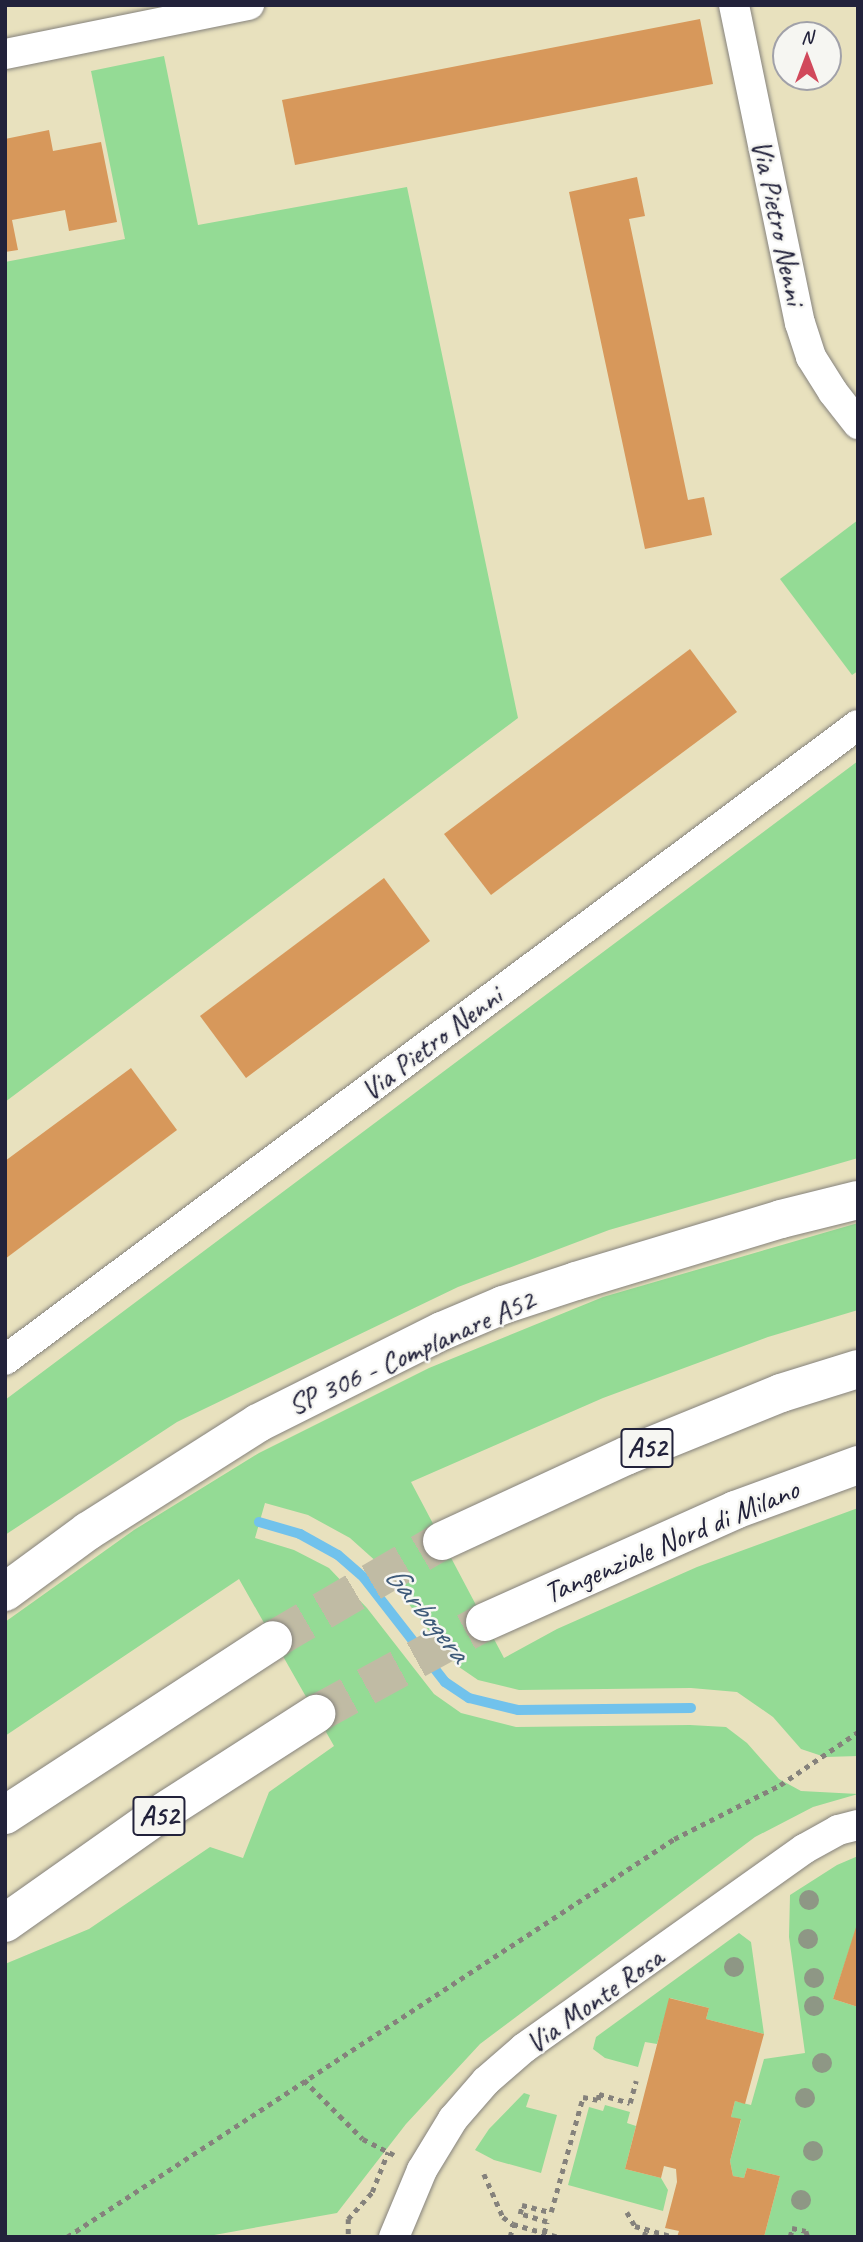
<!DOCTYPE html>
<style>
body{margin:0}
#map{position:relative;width:863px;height:2242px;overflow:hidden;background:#e8e1be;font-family:Caveat,sans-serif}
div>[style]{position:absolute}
.green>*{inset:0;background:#94db95}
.stream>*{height:10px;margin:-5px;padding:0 5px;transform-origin:5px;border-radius:5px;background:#71c2ec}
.building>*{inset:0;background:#d7985b}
.highway-tunnel>*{height:38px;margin-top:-19px;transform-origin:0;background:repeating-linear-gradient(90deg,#c0bba4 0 38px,transparent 0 57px)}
.path>*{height:4.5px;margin-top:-2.25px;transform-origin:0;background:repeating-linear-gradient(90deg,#85827c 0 5px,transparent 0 10px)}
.roads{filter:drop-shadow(0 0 2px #85827c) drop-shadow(0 0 2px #85827c)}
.street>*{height:30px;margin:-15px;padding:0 15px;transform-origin:15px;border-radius:15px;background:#fff}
.secondary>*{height:38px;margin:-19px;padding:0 19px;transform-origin:19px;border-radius:19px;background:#fff}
.highway>*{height:38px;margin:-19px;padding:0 19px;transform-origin:19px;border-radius:19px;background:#fff}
.trees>*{width:20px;height:20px;margin:-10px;border-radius:50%;background:#8e9785}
span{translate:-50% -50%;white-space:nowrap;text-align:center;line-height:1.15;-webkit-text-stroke:5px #f6f6f2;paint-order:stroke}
.shield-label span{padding:2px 5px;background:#f6f6f2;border:2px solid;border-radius:5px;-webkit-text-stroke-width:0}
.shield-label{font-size:28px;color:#22223b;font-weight:700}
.street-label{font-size:30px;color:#22223b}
.water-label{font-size:32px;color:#3e5a79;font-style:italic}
.frame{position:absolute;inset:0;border:7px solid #22223b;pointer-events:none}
.north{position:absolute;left:772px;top:21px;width:70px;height:70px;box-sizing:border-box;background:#f6f6f2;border:2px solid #a1a1a9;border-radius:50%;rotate:0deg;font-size:19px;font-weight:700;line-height:28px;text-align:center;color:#22223b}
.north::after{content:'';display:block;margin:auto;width:24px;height:32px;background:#d1495b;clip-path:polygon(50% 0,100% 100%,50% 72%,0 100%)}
</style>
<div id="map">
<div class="green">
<i style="clip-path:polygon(164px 56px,198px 225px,407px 187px,518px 718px,5px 1102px,5px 262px,125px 239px,91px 71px)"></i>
<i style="clip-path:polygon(858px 520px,858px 671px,852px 675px,780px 579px)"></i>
<i style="clip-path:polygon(858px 761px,858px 1158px,609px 1230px,458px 1287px,177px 1422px,5px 1535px,5px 1400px)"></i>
<i style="clip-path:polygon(858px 1223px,858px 1310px,768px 1337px,603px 1398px,411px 1482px,504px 1658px,557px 1629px,697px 1567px,858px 1508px,858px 1756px,825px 1757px,801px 1749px,773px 1717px,737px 1692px,691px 1688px,519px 1690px,478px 1680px,459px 1667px,441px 1647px,379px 1564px,350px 1538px,308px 1515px,265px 1503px,255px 1538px,294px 1550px,329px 1568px,367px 1608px,434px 1694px,461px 1713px,516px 1727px,690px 1725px,726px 1727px,747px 1743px,779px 1779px,801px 1791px,858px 1794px,813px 1807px,755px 1837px,480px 2044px,406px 2124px,337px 2213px,203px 2237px,5px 2237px,5px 1964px,89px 1929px,210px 1847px,243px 1858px,269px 1792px,334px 1746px,239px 1579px,5px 1736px,5px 1622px,134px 1530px,259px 1453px,429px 1368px,603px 1297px)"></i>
<i style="clip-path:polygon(858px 1856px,858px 1923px,833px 1999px,858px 2007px,858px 2237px,764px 2237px,780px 2176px,747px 2168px,744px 2178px,733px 2176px,730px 2161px,741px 2120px,731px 2117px,735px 2101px,751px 2105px,764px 2059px,805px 2053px,789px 1937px,790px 1895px,837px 1865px)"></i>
<i style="clip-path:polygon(739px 1933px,751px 1942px,764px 2034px,706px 2019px,709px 2008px,670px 1998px,657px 2044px,645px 2042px,638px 2067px,605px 2058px,593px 2049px,596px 2037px)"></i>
<i style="clip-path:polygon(524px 2093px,530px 2095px,526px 2107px,557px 2115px,541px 2173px,494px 2160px,475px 2150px,489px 2129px)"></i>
<i style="clip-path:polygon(605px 2105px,630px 2112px,627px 2123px,636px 2126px,625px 2169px,661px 2178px,668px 2190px,663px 2211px,568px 2185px,589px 2107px,603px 2111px)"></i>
</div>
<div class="stream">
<i style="left:259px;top:1522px;width:43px;rotate:16.3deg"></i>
<i style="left:300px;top:1534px;width:43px;rotate:28.9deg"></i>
<i style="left:338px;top:1555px;width:35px;rotate:41deg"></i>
<i style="left:364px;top:1578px;width:132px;rotate:52.1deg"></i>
<i style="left:445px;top:1682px;width:29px;rotate:34deg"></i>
<i style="left:469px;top:1698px;width:50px;rotate:13.8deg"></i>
<i style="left:518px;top:1710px;width:173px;rotate:-0.7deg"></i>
</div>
<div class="building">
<i style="clip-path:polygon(700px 19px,713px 84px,295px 165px,282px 100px)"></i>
<i style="clip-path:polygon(49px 130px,53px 151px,101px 142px,117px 222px,69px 231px,65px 210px,12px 220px,18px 250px,5px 252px,5px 139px)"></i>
<i style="clip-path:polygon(637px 177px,645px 216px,629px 219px,688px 500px,704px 497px,712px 535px,645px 549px,569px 192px)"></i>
<i style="clip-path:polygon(690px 649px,737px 712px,491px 895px,444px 834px)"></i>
<i style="clip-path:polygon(384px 878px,430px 941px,246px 1078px,200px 1016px)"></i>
<i style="clip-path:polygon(131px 1068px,177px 1130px,5px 1259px,5px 1161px)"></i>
<i style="clip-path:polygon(857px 1924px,858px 1924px,858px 2007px,833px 1999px)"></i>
<i style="clip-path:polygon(669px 1998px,709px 2008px,706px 2019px,764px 2034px,745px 2104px,735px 2101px,731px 2117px,741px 2119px,730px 2161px,733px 2176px,744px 2178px,747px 2168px,780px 2176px,764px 2237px,677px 2237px,679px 2231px,665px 2228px,677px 2182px,676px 2169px,664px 2166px,661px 2178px,625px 2169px)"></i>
</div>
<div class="highway-tunnel">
<i style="left:273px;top:1640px;width:196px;rotate:-30.4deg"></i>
<i style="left:316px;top:1714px;width:192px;rotate:-28.6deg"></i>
</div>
<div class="path">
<i style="left:304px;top:2080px;width:83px;rotate:45deg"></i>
<i style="left:363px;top:2139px;width:35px;rotate:27deg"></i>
<i style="left:484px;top:2174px;width:47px;rotate:66.2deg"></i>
<i style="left:503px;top:2217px;width:12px;rotate:35deg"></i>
<i style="left:513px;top:2224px;width:48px;rotate:15.8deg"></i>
<i style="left:627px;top:2212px;width:16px;rotate:60deg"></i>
<i style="left:635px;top:2226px;width:41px;rotate:15.8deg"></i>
<i style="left:544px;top:2233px;width:11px;rotate:-75deg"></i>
<i style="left:547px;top:2222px;width:28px;rotate:-163deg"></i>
<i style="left:520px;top:2214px;width:9px;rotate:-77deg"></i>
<i style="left:522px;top:2205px;width:30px;rotate:14deg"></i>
<i style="left:551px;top:2212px;width:119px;rotate:-74.5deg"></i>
<i style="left:583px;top:2097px;width:15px;rotate:11deg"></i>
<i style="left:598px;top:2100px;width:6px;rotate:-81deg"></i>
<i style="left:599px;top:2094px;width:32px;rotate:16deg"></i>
<i style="left:630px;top:2103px;width:23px;rotate:-75deg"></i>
<i style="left:348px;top:2234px;width:15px;rotate:-90deg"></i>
<i style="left:348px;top:2219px;width:36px;rotate:-48deg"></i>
<i style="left:372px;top:2192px;width:43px;rotate:-68.2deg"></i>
<i style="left:67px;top:2237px;width:726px;rotate:-33.25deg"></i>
<i style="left:674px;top:1839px;width:119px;rotate:-27deg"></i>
<i style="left:780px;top:1785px;width:94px;rotate:-34.2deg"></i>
<i style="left:510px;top:2237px;width:13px;rotate:-77deg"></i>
<i style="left:644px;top:2237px;width:8px;rotate:-76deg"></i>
<i style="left:790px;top:2237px;width:9px;rotate:-77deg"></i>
<i style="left:792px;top:2228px;width:14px;rotate:12deg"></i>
<i style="left:806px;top:2231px;width:6px;rotate:72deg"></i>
</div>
<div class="roads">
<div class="street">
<i style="left:734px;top:5px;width:325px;rotate:78.3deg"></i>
<i style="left:800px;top:323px;width:36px;rotate:72deg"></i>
<i style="left:811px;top:357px;width:41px;rotate:57.8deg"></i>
<i style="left:833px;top:392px;width:41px;rotate:52deg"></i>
<i style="left:5px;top:54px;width:249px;rotate:-11.4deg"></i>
<i style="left:5px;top:1360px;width:1063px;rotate:-36.67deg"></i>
<i style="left:394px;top:2237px;width:73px;rotate:-67.3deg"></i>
<i style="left:422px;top:2170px;width:60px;rotate:-58.7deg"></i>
<i style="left:453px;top:2119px;width:50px;rotate:-49deg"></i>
<i style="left:486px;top:2081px;width:50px;rotate:-41deg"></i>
<i style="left:524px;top:2048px;width:344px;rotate:-35.4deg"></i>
<i style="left:804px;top:1849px;width:39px;rotate:-29deg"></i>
<i style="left:838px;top:1830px;width:21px;rotate:-14deg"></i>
</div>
<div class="secondary">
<i style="left:5px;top:1592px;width:103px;rotate:-36.3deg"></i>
<i style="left:88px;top:1531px;width:201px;rotate:-32.4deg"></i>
<i style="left:258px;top:1423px;width:206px;rotate:-26.6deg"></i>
<i style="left:442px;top:1331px;width:66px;rotate:-23.1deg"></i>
<i style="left:503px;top:1305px;width:77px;rotate:-18.2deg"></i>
<i style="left:576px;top:1281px;width:214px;rotate:-16.8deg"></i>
<i style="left:781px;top:1219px;width:79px;rotate:-13.9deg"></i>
</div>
<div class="highway">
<i style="left:442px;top:1541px;width:203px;rotate:-24.8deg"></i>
<i style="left:626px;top:1456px;width:167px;rotate:-22.1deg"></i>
<i style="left:781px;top:1393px;width:81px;rotate:-17.3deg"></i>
<i style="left:485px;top:1622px;width:274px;rotate:-24.1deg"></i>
<i style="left:735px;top:1510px;width:131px;rotate:-20.1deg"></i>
<i style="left:5px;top:1815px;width:320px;rotate:-33.1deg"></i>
<i style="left:5px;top:1923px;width:182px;rotate:-35.2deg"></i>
<i style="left:154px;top:1818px;width:193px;rotate:-32.7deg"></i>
</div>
</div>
<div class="trees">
<i style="left:809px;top:1900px"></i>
<i style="left:808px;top:1939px"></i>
<i style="left:734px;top:1967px"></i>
<i style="left:814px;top:1978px"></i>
<i style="left:814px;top:2006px"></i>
<i style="left:822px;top:2063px"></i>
<i style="left:805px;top:2098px"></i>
<i style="left:813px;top:2151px"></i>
<i style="left:801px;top:2200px"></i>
</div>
<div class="shield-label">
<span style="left:647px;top:1448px">A52</span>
<span style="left:159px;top:1816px">A52</span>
</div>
<div class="street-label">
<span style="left:779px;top:222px;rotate:78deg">Via Pietro Nenni</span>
<span style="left:431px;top:1043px;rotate:-37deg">Via Pietro Nenni</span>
<span style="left:411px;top:1352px;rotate:-24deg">SP 306 - Complanare A52</span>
<span style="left:671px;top:1541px;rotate:-23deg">Tangenziale Nord di Milano</span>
<span style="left:594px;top:2000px;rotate:-35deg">Via Monte Rosa</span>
</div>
<div class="water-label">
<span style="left:427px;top:1614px;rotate:51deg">Garbogera</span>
</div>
<div class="frame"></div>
<div class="north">N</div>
</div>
